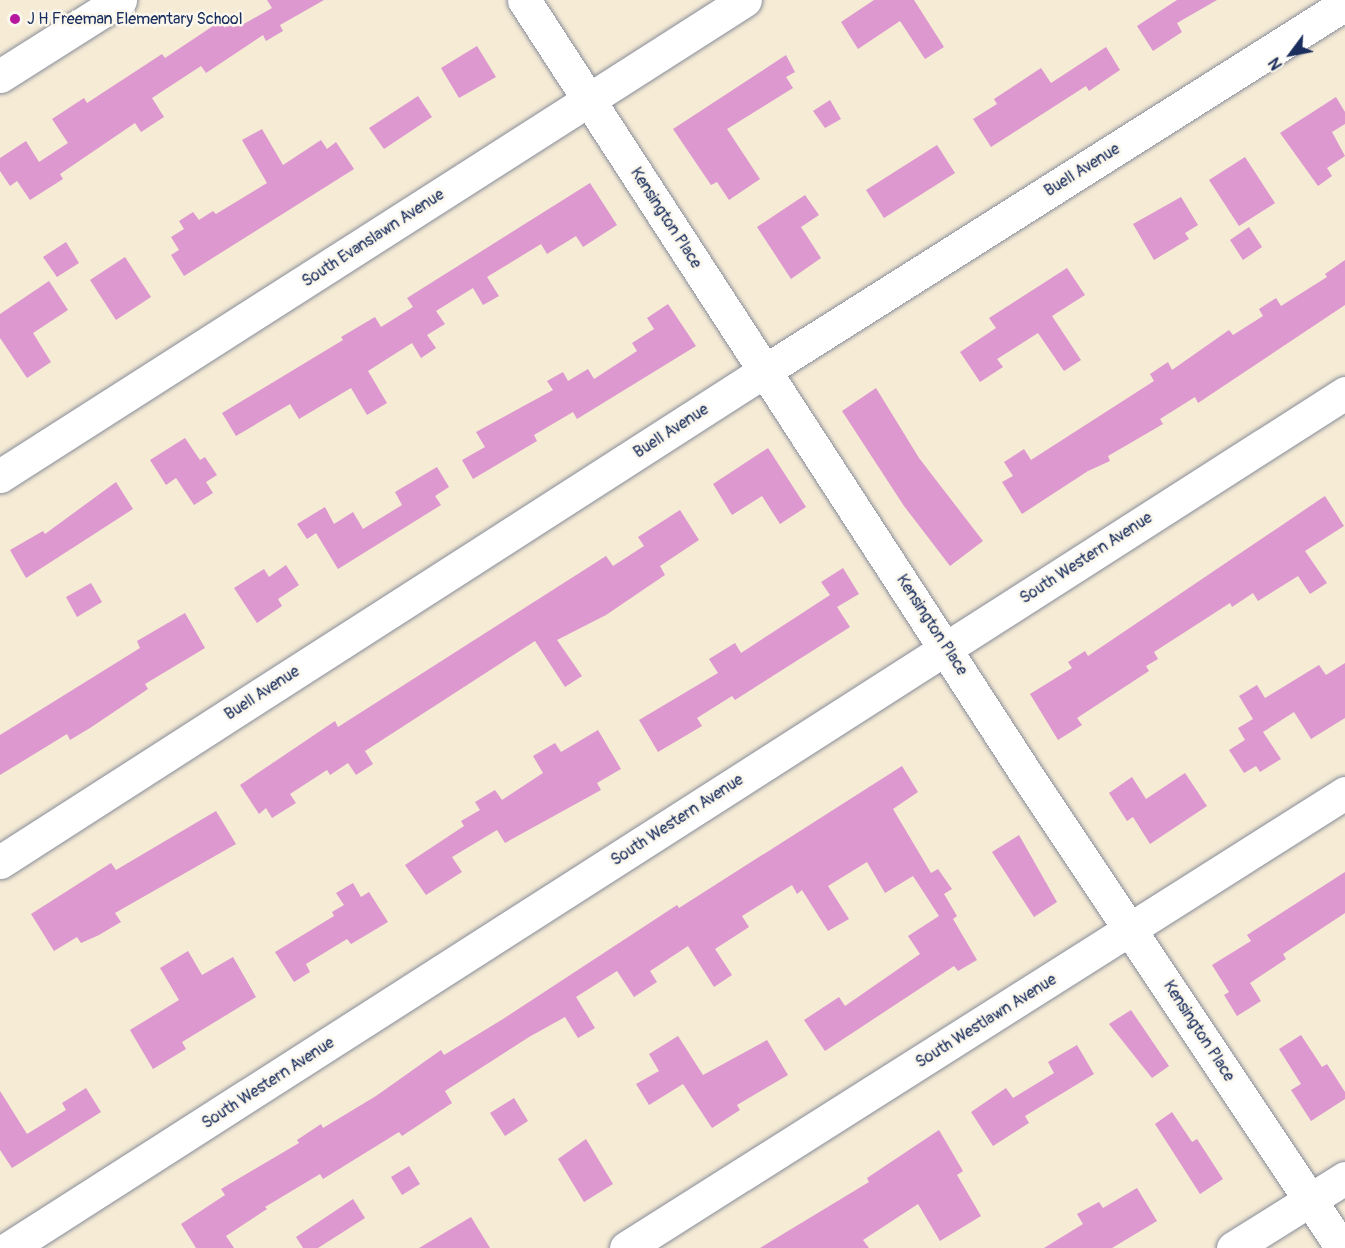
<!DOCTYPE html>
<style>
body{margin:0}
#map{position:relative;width:1345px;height:1248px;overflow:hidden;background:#f6ebd5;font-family:Pangolin,sans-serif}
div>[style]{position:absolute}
.building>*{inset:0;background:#dc98cf}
.roads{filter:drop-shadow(0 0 2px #888d9a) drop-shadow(0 0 2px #888d9a)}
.minor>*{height:33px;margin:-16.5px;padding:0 16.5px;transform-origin:16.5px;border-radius:16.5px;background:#fff}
.dots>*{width:16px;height:16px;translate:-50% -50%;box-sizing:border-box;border:3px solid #fbf7ec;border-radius:50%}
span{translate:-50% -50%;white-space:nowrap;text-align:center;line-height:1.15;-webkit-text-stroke:5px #fbf7ec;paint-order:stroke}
.poi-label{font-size:16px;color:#1b2f5e}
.left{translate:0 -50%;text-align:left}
.street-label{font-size:16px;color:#1b2f5e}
.north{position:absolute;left:1261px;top:24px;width:60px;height:60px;-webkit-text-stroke:4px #fbf7ec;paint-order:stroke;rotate:238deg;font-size:16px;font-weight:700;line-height:24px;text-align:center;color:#1b2f5e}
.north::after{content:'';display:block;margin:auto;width:21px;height:27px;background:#1b2f5e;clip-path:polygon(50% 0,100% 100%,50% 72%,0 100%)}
</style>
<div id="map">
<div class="building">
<i style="clip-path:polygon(267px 0,324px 0,280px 25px,283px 31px,266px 41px,263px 35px,206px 73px,201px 66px,152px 98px,164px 117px,141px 132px,135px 123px,60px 174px,63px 179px,30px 200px,17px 181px,10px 186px,0 171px,0 158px,26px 141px,39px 162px,68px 143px,52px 119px,84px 98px,87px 103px,162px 54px,165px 58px,234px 12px,242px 25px,272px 8px)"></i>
<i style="clip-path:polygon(874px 0,914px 0,944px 47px,925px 59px,900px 21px,858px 49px,841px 22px)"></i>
<i style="clip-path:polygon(1177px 0,1217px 0,1177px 23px,1182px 32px,1153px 51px,1137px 26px)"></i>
<i style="clip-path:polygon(477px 46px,496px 77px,459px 98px,441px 68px)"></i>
<i style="clip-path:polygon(1106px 47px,1120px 70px,1089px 91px,1086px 86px,991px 147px,973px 119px,997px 104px,994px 99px,1041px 68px,1051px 83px)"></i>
<i style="clip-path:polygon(786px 55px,795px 72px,786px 77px,793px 88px,727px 129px,760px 179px,729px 200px,717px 182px,711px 185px,673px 129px)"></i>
<i style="clip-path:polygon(418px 96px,432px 117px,384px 149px,369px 128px)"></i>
<i style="clip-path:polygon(1336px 97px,1345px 112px,1345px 124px,1332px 132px,1345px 156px,1327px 168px,1332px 176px,1318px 186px,1280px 133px)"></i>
<i style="clip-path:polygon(830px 100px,841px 119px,825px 128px,813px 111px)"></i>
<i style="clip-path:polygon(262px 129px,283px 165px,321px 140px,327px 149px,336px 142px,354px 169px,184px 276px,171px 255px,179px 250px,171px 237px,184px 229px,179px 221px,193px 212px,199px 220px,213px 211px,216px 214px,267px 183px,242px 140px)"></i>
<i style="clip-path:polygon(937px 145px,955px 173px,884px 218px,866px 190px)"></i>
<i style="clip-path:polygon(1245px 157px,1275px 203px,1239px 226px,1209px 180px)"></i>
<i style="clip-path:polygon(590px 183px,617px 225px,583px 247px,576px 236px,547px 254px,541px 244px,487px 277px,499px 296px,483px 305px,473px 288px,436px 311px,445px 324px,427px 335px,436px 348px,421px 358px,412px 343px,368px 371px,387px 403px,367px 415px,351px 388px,299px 419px,290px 404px,236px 436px,222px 413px,343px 340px,341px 337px,375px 317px,381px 327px,413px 307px,407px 298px)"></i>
<i style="clip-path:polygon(805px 195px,819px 215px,801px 227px,821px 258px,791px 279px,757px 227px)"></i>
<i style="clip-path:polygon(1181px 197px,1198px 225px,1185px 233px,1189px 239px,1154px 260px,1133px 224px)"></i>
<i style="clip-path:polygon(1249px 227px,1262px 247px,1243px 260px,1230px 240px)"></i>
<i style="clip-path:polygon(66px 242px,79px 263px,57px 277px,43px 257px)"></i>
<i style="clip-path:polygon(125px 257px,151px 297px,116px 320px,90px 280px)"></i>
<i style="clip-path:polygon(1345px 260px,1345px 305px,1198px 403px,1195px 397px,1160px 419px,1163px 424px,1108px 456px,1110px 461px,1088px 471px,1022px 514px,1002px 482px,1013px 476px,1004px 462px,1024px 449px,1031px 460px,1154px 381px,1150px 374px,1168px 362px,1172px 370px,1229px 330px,1233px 335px,1263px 316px,1259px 309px,1276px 298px,1281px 306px,1327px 277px,1325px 274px)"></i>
<i style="clip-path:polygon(1067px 268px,1085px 295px,1052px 316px,1081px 360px,1064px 371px,1038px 333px,997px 359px,1003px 367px,980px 382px,960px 352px,996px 328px,989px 318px)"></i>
<i style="clip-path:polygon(49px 281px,68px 310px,33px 333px,51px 362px,27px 378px,0 338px,0 314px)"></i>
<i style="clip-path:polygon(668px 304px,696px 346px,577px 419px,573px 412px,534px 435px,537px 441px,473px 479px,462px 460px,485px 447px,476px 432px,553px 390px,547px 381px,563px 372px,568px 381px,588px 369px,594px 379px,637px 351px,632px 343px,654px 329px,647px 318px)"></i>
<i style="clip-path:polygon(876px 388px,919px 458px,983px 541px,950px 566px,904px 506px,842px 411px)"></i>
<i style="clip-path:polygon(185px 438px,200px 460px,205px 457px,217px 475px,206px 482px,213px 493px,194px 505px,176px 478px,166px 485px,150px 460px)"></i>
<i style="clip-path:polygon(768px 448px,806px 507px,780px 524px,762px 496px,732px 515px,713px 484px)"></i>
<i style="clip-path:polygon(437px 467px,449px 487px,435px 496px,441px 505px,338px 569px,316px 533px,307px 539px,297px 524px,325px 507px,334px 524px,353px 512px,363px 529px,402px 505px,395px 492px)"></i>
<i style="clip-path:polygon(116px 482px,133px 509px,26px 578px,10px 550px,43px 531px,45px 534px)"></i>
<i style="clip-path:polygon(1325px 496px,1344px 526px,1305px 551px,1327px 583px,1310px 594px,1298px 576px,1258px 601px,1253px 593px,1232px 607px,1230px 603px,1154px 652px,1158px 659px,1146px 666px,1149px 671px,1077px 718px,1082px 725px,1058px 740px,1030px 694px,1072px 668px,1068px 662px,1085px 651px,1088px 656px)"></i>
<i style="clip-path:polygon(680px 510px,699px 540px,660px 566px,665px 575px,606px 615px,557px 640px,582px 676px,565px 687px,535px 641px,365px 751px,373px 764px,356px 775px,348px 763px,330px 775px,327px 770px,290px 794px,296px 803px,272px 818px,266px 808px,259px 814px,240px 785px,335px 721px,338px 727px,606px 556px,613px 566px,644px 546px,638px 537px)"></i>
<i style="clip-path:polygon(286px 565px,299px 585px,278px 599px,282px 606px,257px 623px,234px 588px,264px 569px,269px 577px)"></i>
<i style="clip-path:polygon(843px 568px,859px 594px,837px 607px,850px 627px,735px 700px,732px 696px,697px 718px,702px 726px,658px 752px,639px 720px,718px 673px,709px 659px,735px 643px,741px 653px,830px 595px,821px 582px)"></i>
<i style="clip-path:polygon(91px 583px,102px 602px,77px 617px,66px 597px)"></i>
<i style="clip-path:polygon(185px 613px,205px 648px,145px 684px,148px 689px,90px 728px,70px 740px,67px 734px,0 775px,0 735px,140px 648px,137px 641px)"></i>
<i style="clip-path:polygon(1345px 663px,1345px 718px,1311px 739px,1294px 712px,1263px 732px,1281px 759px,1260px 772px,1256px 766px,1244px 773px,1229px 750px,1245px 740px,1238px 728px,1253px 719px,1239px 696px,1257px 685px,1265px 698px,1319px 665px,1326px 675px)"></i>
<i style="clip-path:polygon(598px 730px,621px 769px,597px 783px,601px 790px,505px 843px,497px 830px,452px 857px,462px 872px,426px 895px,405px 865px,464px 826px,461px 821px,480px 810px,475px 802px,495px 790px,502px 800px,543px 773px,533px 756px,555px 743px,561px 752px)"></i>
<i style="clip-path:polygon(902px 766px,918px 792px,893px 809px,931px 873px,938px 869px,952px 889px,944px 894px,957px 916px,953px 919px,977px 960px,958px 971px,954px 966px,825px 1051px,804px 1020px,839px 997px,845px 1006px,920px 954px,908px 936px,939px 916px,913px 876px,885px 893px,867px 862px,828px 886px,849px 919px,828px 931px,802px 890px,797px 894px,792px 885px,742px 916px,749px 927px,715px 949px,732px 975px,714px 987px,688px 946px,650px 971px,657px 982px,634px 997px,617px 971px,576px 997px,595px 1028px,578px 1038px,565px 1017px,529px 1037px,445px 1091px,452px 1103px,402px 1136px,399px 1132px,323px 1179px,320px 1174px,265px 1207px,267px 1209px,226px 1236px,234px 1248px,196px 1248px,181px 1224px,225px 1195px,221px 1189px,299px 1143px,297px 1140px,321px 1124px,323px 1128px,376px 1096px,441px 1050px,444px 1055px,503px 1019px,677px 905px,679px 908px)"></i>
<i style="clip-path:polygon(1185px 773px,1207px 806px,1150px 844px,1133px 817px,1127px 821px,1109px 793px,1132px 777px,1146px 799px)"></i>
<i style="clip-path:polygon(216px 811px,236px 844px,115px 913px,121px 922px,99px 935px,81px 943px,77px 937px,54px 951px,31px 914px,111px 863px,116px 870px)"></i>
<i style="clip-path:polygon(1019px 835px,1057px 902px,1034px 917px,992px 852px)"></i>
<i style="clip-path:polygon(1345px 872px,1345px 913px,1283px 954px,1286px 959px,1250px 983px,1261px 1001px,1237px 1016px,1224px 995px,1229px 992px,1212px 965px,1251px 941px,1247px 935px)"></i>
<i style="clip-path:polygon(353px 883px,361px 897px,369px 892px,388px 922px,351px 944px,347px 939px,306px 964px,310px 972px,294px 982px,275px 952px,334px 916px,332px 912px,344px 905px,336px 893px)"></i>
<i style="clip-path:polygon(188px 951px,202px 975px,233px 957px,256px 997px,182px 1042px,186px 1049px,153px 1069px,130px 1030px,179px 1000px,160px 968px)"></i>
<i style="clip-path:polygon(1131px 1010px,1169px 1066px,1152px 1078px,1109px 1024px)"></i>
<i style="clip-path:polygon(1301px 1035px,1322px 1067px,1327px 1064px,1345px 1092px,1345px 1099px,1311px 1121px,1291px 1090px,1301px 1084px,1279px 1049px)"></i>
<i style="clip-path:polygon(678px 1036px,703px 1075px,767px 1040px,788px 1075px,737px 1105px,740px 1110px,712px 1128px,683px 1084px,649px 1105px,636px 1084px,659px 1071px,649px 1054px)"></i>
<i style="clip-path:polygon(1077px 1045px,1094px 1074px,1025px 1116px,1029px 1123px,993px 1146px,971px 1112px,1006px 1088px,1013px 1098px,1054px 1073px,1048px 1062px)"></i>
<i style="clip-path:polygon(86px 1088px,101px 1112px,12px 1168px,0 1150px,0 1091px,27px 1134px,66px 1110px,62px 1103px)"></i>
<i style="clip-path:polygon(514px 1098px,528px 1121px,505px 1136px,490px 1113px)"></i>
<i style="clip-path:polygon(1172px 1112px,1192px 1142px,1197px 1139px,1223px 1179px,1200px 1194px,1155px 1124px)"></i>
<i style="clip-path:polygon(939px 1130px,963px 1171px,957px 1175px,981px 1216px,940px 1241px,918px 1204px,863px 1240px,869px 1248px,760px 1248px,869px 1182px,867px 1178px)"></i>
<i style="clip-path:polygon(586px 1139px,613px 1184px,584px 1202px,558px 1159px)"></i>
<i style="clip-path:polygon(409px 1166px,420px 1184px,402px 1195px,391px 1177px)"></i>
<i style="clip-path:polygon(1137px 1188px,1157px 1221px,1112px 1248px,1044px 1248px,1083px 1224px,1077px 1214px,1099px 1202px,1103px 1208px)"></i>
<i style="clip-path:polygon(353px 1199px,365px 1218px,318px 1248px,303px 1248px,296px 1237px)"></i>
<i style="clip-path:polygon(471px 1217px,490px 1248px,419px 1248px)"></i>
</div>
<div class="roads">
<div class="minor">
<i style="left:524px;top:0;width:926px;rotate:57.03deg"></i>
<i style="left:1028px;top:777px;width:566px;rotate:56.31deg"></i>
<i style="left:0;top:76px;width:142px;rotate:-32.3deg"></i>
<i style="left:0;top:476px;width:884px;rotate:-32.58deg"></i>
<i style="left:0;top:862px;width:910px;rotate:-32.71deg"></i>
<i style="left:766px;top:370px;width:685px;rotate:-32.3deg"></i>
<i style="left:9px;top:1248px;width:1586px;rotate:-32.62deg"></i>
<i style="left:626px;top:1248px;width:851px;rotate:-32.33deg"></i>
<i style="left:1233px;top:1248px;width:132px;rotate:-32deg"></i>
</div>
</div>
<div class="dots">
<i style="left:15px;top:19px;background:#b5179e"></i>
</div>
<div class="poi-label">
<span class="left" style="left:27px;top:19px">J H Freeman Elementary School</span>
</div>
<div class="street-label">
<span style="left:1082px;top:170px;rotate:-32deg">Buell Avenue</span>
<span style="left:666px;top:218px;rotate:57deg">Kensington Place</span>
<span style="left:373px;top:238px;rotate:-33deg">South Evanslawn Avenue</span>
<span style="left:671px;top:431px;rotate:-33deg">Buell Avenue</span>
<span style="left:1086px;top:558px;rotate:-33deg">South Western Avenue</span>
<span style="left:932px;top:625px;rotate:57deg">Kensington Place</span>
<span style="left:262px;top:693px;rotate:-33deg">Buell Avenue</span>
<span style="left:677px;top:820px;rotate:-33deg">South Western Avenue</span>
<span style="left:986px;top:1021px;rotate:-32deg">South Westlawn Avenue</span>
<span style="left:1199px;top:1031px;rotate:57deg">Kensington Place</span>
<span style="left:268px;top:1083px;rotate:-33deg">South Western Avenue</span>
</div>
<div class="north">N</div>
</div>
